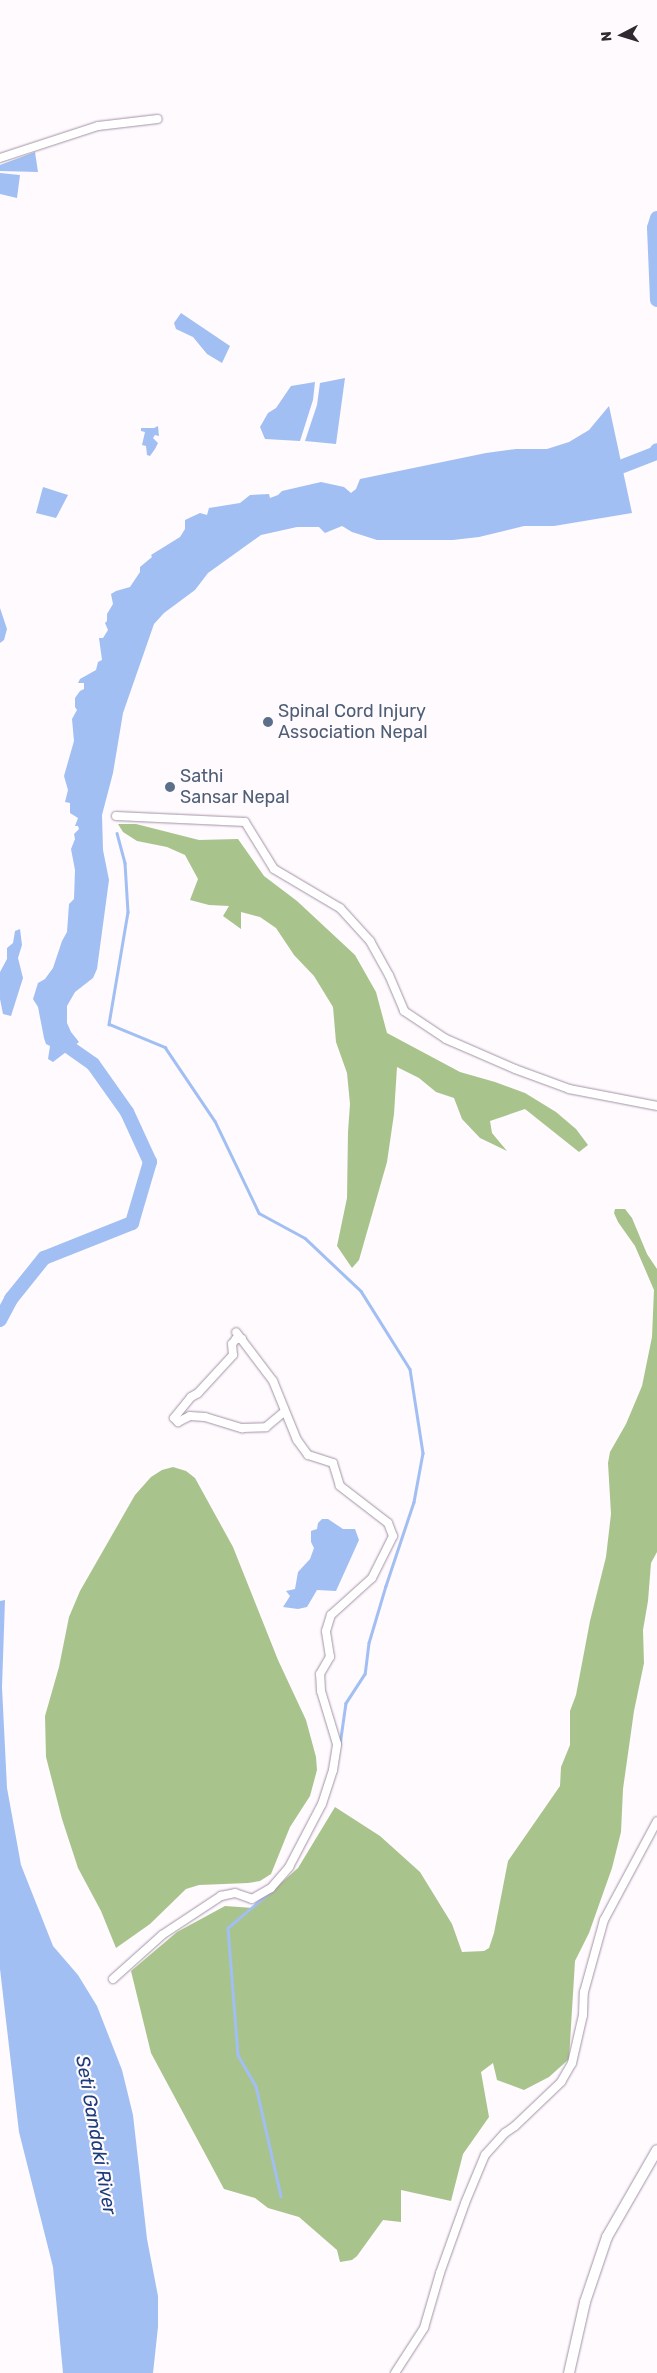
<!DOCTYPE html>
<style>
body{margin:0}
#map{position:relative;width:657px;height:2373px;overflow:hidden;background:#fefafe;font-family:Rubik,sans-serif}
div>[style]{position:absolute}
.forest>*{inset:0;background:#a9c38c}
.water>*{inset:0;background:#a1bff2}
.stream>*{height:2.5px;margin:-1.25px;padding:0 1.25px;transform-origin:1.25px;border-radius:1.25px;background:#a1bff2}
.river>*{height:14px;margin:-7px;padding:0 7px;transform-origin:7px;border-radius:7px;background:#a1bff2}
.roads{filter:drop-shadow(0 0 1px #a392a4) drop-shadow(0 0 1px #a392a4)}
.minor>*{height:8px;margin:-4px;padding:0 4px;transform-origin:4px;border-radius:4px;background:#fff}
.major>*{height:10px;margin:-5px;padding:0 5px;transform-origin:5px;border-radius:5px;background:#fff}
.dots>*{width:14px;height:14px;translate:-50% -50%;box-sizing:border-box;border:2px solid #fefafe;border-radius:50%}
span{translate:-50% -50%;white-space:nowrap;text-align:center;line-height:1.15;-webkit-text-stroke:4.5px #fefafe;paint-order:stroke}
.service-label{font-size:18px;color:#4e5e75}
.left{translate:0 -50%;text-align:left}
.water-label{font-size:19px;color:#1c3d79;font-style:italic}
.north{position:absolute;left:597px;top:10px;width:50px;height:50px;-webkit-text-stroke:4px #fefafe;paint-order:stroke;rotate:265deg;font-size:14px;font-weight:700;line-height:20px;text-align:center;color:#302930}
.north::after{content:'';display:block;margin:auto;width:18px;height:22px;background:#302930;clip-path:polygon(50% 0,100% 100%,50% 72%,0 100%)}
</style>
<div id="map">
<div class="forest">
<i style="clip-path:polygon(118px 824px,136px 824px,199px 840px,238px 839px,264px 876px,297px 901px,355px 955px,376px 992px,387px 1033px,460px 1072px,495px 1082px,525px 1093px,556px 1112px,576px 1129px,588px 1145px,579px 1152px,525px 1109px,490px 1121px,492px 1133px,507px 1151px,480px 1138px,462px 1119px,454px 1098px,436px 1092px,419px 1078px,397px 1067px,394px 1114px,387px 1162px,359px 1260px,352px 1268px,337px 1246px,347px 1198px,348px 1132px,350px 1104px,347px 1073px,336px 1042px,333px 1007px,314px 976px,294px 955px,276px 928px,260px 917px,241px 912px,241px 929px,223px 916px,229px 906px,209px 905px,190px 900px,198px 879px,185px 855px,167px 847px,137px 841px,123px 832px)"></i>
<i style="clip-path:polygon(615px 1209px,625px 1209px,632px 1218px,647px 1254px,657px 1269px,657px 1552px,651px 1563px,648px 1601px,643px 1630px,644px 1663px,634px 1711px,623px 1789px,621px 1832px,612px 1868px,589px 1933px,575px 1961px,569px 2059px,549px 2077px,524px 2090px,497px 2080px,493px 2063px,481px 2072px,489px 2117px,463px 2154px,451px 2201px,401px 2190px,401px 2222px,383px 2220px,357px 2256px,352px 2260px,340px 2262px,337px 2250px,299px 2217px,268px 2208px,255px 2198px,224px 2189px,151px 2053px,131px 1971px,177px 1932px,225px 1906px,253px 1908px,298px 1868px,335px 1807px,380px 1836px,420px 1872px,452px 1924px,462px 1952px,484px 1951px,489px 1948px,494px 1933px,508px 1861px,560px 1786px,561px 1767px,570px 1745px,570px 1711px,576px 1695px,590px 1621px,606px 1557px,611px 1514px,608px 1463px,610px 1452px,626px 1424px,642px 1386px,652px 1337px,654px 1290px,635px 1246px,618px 1222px,614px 1213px)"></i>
<i style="clip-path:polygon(173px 1467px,186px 1471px,195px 1478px,233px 1547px,278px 1660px,306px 1720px,316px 1757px,317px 1770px,310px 1796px,290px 1827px,271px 1874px,260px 1881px,248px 1883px,199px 1885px,186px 1889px,150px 1924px,116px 1948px,101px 1911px,78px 1868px,62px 1819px,46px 1757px,45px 1716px,59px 1667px,69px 1617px,80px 1591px,135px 1495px,151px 1477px,162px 1470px)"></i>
</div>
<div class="water">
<i style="clip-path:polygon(35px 152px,38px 172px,0 171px,0 165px)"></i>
<i style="clip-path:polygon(0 173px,20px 175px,17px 198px,0 194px)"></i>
<i style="clip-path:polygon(181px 313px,230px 346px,222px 363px,207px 354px,193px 337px,176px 329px,174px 323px)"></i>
<i style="clip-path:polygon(345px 378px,336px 444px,305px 441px,317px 405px,320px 383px)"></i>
<i style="clip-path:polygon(315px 382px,313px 400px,300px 441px,265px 439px,260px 427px,268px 413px,276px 408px,291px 386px)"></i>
<i style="clip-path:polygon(609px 406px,632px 513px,554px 526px,524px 526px,479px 537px,453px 540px,377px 540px,352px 532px,342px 526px,325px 533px,319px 527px,297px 527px,261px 535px,208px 573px,195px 590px,164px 613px,154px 624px,123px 713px,113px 773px,102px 815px,103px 850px,109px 880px,97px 969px,93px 978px,75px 992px,67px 1006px,67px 1023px,71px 1032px,79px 1042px,53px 1062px,48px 1059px,50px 1046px,46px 1044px,44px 1038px,38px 1007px,33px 999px,38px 983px,45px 979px,53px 968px,62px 941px,67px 932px,69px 904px,74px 899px,75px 870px,71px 849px,75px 839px,74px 834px,79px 829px,78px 826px,75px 826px,78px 818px,70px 813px,70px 803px,65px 802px,68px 790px,64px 776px,74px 741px,72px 719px,77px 710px,75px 707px,75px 698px,80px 691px,84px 689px,84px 683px,78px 683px,80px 679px,96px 670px,98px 662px,102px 660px,99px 638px,103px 638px,108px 630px,105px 623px,107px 621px,107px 614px,113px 604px,111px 594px,116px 591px,130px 587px,140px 572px,140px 567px,152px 557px,151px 555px,180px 537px,185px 529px,185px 520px,200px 513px,207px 515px,209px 508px,240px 503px,250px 495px,269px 494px,270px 498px,278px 495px,282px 491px,321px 482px,344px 487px,351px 493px,356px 489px,360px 479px,486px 453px,516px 449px,547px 449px,569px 442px,589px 430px)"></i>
<i style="clip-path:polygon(158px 426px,159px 436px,155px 435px,153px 438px,158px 443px,155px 449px,150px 456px,147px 455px,146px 446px,142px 445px,145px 432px,141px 431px,141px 428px,154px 428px)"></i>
<i style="clip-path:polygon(43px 487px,68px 495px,56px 518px,36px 513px)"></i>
<i style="clip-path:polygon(0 608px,7px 629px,4px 640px,0 643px)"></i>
<i style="clip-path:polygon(20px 929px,22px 945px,18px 958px,23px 978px,11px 1016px,3px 1014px,0 999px,0 972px,7px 959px,7px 948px,13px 943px,15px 931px)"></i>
<i style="clip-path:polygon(322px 1519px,328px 1519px,343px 1529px,355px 1529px,359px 1540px,336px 1591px,317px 1590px,307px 1607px,298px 1609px,283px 1607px,290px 1596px,286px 1591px,295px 1589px,298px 1572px,310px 1559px,314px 1548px,311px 1542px,311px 1531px,317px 1529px,318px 1523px)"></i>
<i style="clip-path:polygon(5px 1600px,2px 1687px,7px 1788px,21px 1865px,53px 1946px,78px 1975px,97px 2006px,122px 2070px,133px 2115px,147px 2239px,158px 2296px,158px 2327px,153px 2373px,63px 2373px,53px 2267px,19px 2132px,0 1969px,0 1601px)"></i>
</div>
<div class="stream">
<i style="left:117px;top:833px;width:31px;rotate:75deg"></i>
<i style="left:125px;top:863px;width:49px;rotate:86.5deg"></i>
<i style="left:128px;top:912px;width:114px;rotate:99.6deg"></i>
<i style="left:109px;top:1024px;width:61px;rotate:22.3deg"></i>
<i style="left:165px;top:1047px;width:89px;rotate:56deg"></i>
<i style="left:215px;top:1121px;width:102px;rotate:64.4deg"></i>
<i style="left:259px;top:1213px;width:52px;rotate:28.5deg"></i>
<i style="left:305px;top:1238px;width:77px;rotate:43.4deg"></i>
<i style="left:361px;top:1291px;width:92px;rotate:57.9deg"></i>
<i style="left:410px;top:1369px;width:85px;rotate:81.2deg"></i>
<i style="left:423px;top:1453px;width:50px;rotate:100.4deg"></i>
<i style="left:414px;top:1502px;width:89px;rotate:108.4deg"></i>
<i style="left:386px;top:1586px;width:59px;rotate:106.6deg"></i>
<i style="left:369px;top:1643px;width:31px;rotate:97deg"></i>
<i style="left:365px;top:1674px;width:35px;rotate:123deg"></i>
<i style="left:346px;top:1703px;width:42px;rotate:98.1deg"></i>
<i style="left:272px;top:1891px;width:57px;rotate:139.9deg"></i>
<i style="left:228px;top:1928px;width:127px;rotate:85.5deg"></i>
<i style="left:238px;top:2055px;width:36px;rotate:60deg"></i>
<i style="left:256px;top:2086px;width:113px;rotate:77.2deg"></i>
</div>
<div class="river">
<i style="left:657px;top:218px;width:10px;rotate:107deg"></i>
<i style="left:654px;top:228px;width:72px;rotate:87.6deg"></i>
<i style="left:605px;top:473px;width:55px;rotate:-21.4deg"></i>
<i style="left:656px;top:453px;width:3px;rotate:-72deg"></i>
<i style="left:0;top:1320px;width:24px;rotate:-62deg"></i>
<i style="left:11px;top:1299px;width:53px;rotate:-51.2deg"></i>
<i style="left:44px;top:1258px;width:95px;rotate:-21.7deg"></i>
<i style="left:132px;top:1223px;width:64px;rotate:-73.6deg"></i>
<i style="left:150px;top:1162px;width:55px;rotate:-114.7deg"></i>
<i style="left:127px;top:1112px;width:59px;rotate:-125.3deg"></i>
<i style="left:93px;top:1064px;width:45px;rotate:-144.9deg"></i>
</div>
<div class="roads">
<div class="minor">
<i style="left:0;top:158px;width:103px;rotate:-18.1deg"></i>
<i style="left:98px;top:126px;width:60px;rotate:-6.7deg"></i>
<i style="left:116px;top:816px;width:129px;rotate:2.7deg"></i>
<i style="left:245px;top:822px;width:55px;rotate:58.3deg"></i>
<i style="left:274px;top:869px;width:77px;rotate:30.6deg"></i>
<i style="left:340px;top:908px;width:45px;rotate:47.7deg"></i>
<i style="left:370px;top:941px;width:39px;rotate:61deg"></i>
<i style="left:389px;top:975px;width:39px;rotate:67deg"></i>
<i style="left:404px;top:1011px;width:50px;rotate:33.7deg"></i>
<i style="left:446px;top:1039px;width:75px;rotate:23.5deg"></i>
<i style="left:515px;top:1069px;width:58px;rotate:20.3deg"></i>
<i style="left:569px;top:1089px;width:90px;rotate:10.9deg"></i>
<i style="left:242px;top:1339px;width:6px;rotate:180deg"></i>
<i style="left:236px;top:1339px;width:6px;rotate:129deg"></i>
<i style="left:232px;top:1344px;width:11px;rotate:85deg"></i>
<i style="left:233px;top:1355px;width:52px;rotate:132.6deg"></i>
<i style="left:198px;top:1393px;width:8px;rotate:150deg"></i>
<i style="left:191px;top:1397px;width:27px;rotate:129deg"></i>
<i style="left:174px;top:1418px;width:6px;rotate:45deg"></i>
<i style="left:178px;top:1422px;width:13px;rotate:-27deg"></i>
<i style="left:190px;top:1416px;width:15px;rotate:4deg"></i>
<i style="left:205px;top:1417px;width:39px;rotate:17deg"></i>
<i style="left:242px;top:1428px;width:24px;rotate:-2deg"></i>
<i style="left:266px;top:1427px;width:23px;rotate:-40deg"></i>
<i style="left:113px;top:1979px;width:66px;rotate:-41.9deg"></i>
<i style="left:162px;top:1935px;width:71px;rotate:-33.5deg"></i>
<i style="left:221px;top:1896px;width:14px;rotate:-12deg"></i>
<i style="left:235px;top:1893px;width:18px;rotate:19deg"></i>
<i style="left:252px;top:1899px;width:22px;rotate:-30deg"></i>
<i style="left:271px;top:1888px;width:28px;rotate:-49deg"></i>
<i style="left:289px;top:1867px;width:71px;rotate:-62.4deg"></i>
<i style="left:322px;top:1804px;width:36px;rotate:-72deg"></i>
<i style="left:333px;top:1770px;width:26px;rotate:-81deg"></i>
<i style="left:337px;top:1744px;width:55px;rotate:-106.8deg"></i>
<i style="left:321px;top:1691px;width:17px;rotate:-93deg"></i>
<i style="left:320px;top:1674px;width:20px;rotate:-60deg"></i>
<i style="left:330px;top:1657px;width:26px;rotate:-99deg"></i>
<i style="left:326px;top:1631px;width:17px;rotate:-73deg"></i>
<i style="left:331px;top:1615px;width:55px;rotate:-42.1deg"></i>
<i style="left:372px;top:1578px;width:47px;rotate:-63.4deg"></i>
<i style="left:393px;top:1536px;width:14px;rotate:-111deg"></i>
<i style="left:388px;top:1523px;width:61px;rotate:-142.4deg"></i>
<i style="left:340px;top:1486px;width:24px;rotate:-107deg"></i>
<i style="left:333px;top:1463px;width:26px;rotate:-162deg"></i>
<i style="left:308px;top:1455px;width:19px;rotate:-126deg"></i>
<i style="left:297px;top:1440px;width:64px;rotate:-112.1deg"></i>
<i style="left:273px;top:1381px;width:61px;rotate:-127.1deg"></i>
<i style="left:395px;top:2373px;width:54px;rotate:-57.2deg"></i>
<i style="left:424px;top:2328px;width:57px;rotate:-73.8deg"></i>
<i style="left:440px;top:2273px;width:74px;rotate:-70.3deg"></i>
<i style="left:465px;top:2203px;width:52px;rotate:-67.4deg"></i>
<i style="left:485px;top:2155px;width:30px;rotate:-48deg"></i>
<i style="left:505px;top:2133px;width:12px;rotate:-35deg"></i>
<i style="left:515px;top:2126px;width:64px;rotate:-43.7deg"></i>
<i style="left:561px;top:2082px;width:22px;rotate:-60deg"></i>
<i style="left:572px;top:2063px;width:49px;rotate:-77.1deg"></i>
<i style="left:583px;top:2015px;width:23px;rotate:-88deg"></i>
<i style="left:584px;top:1992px;width:75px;rotate:-74.5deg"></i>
<i style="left:604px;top:1920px;width:112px;rotate:-61.8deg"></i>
</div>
<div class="major">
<i style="left:569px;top:2373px;width:73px;rotate:-77.3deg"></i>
<i style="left:585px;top:2302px;width:69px;rotate:-71.3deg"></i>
<i style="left:607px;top:2237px;width:100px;rotate:-60.1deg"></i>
</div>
</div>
<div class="dots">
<i style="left:268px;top:722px;background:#5c6f8a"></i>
<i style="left:170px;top:787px;background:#5c6f8a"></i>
</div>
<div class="service-label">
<span class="left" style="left:278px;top:722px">Spinal Cord Injury<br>Association Nepal</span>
<span class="left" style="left:180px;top:787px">Sathi<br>Sansar Nepal</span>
</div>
<div class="water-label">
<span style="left:96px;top:2135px;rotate:80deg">Seti Gandaki River</span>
</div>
<div class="north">N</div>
</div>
